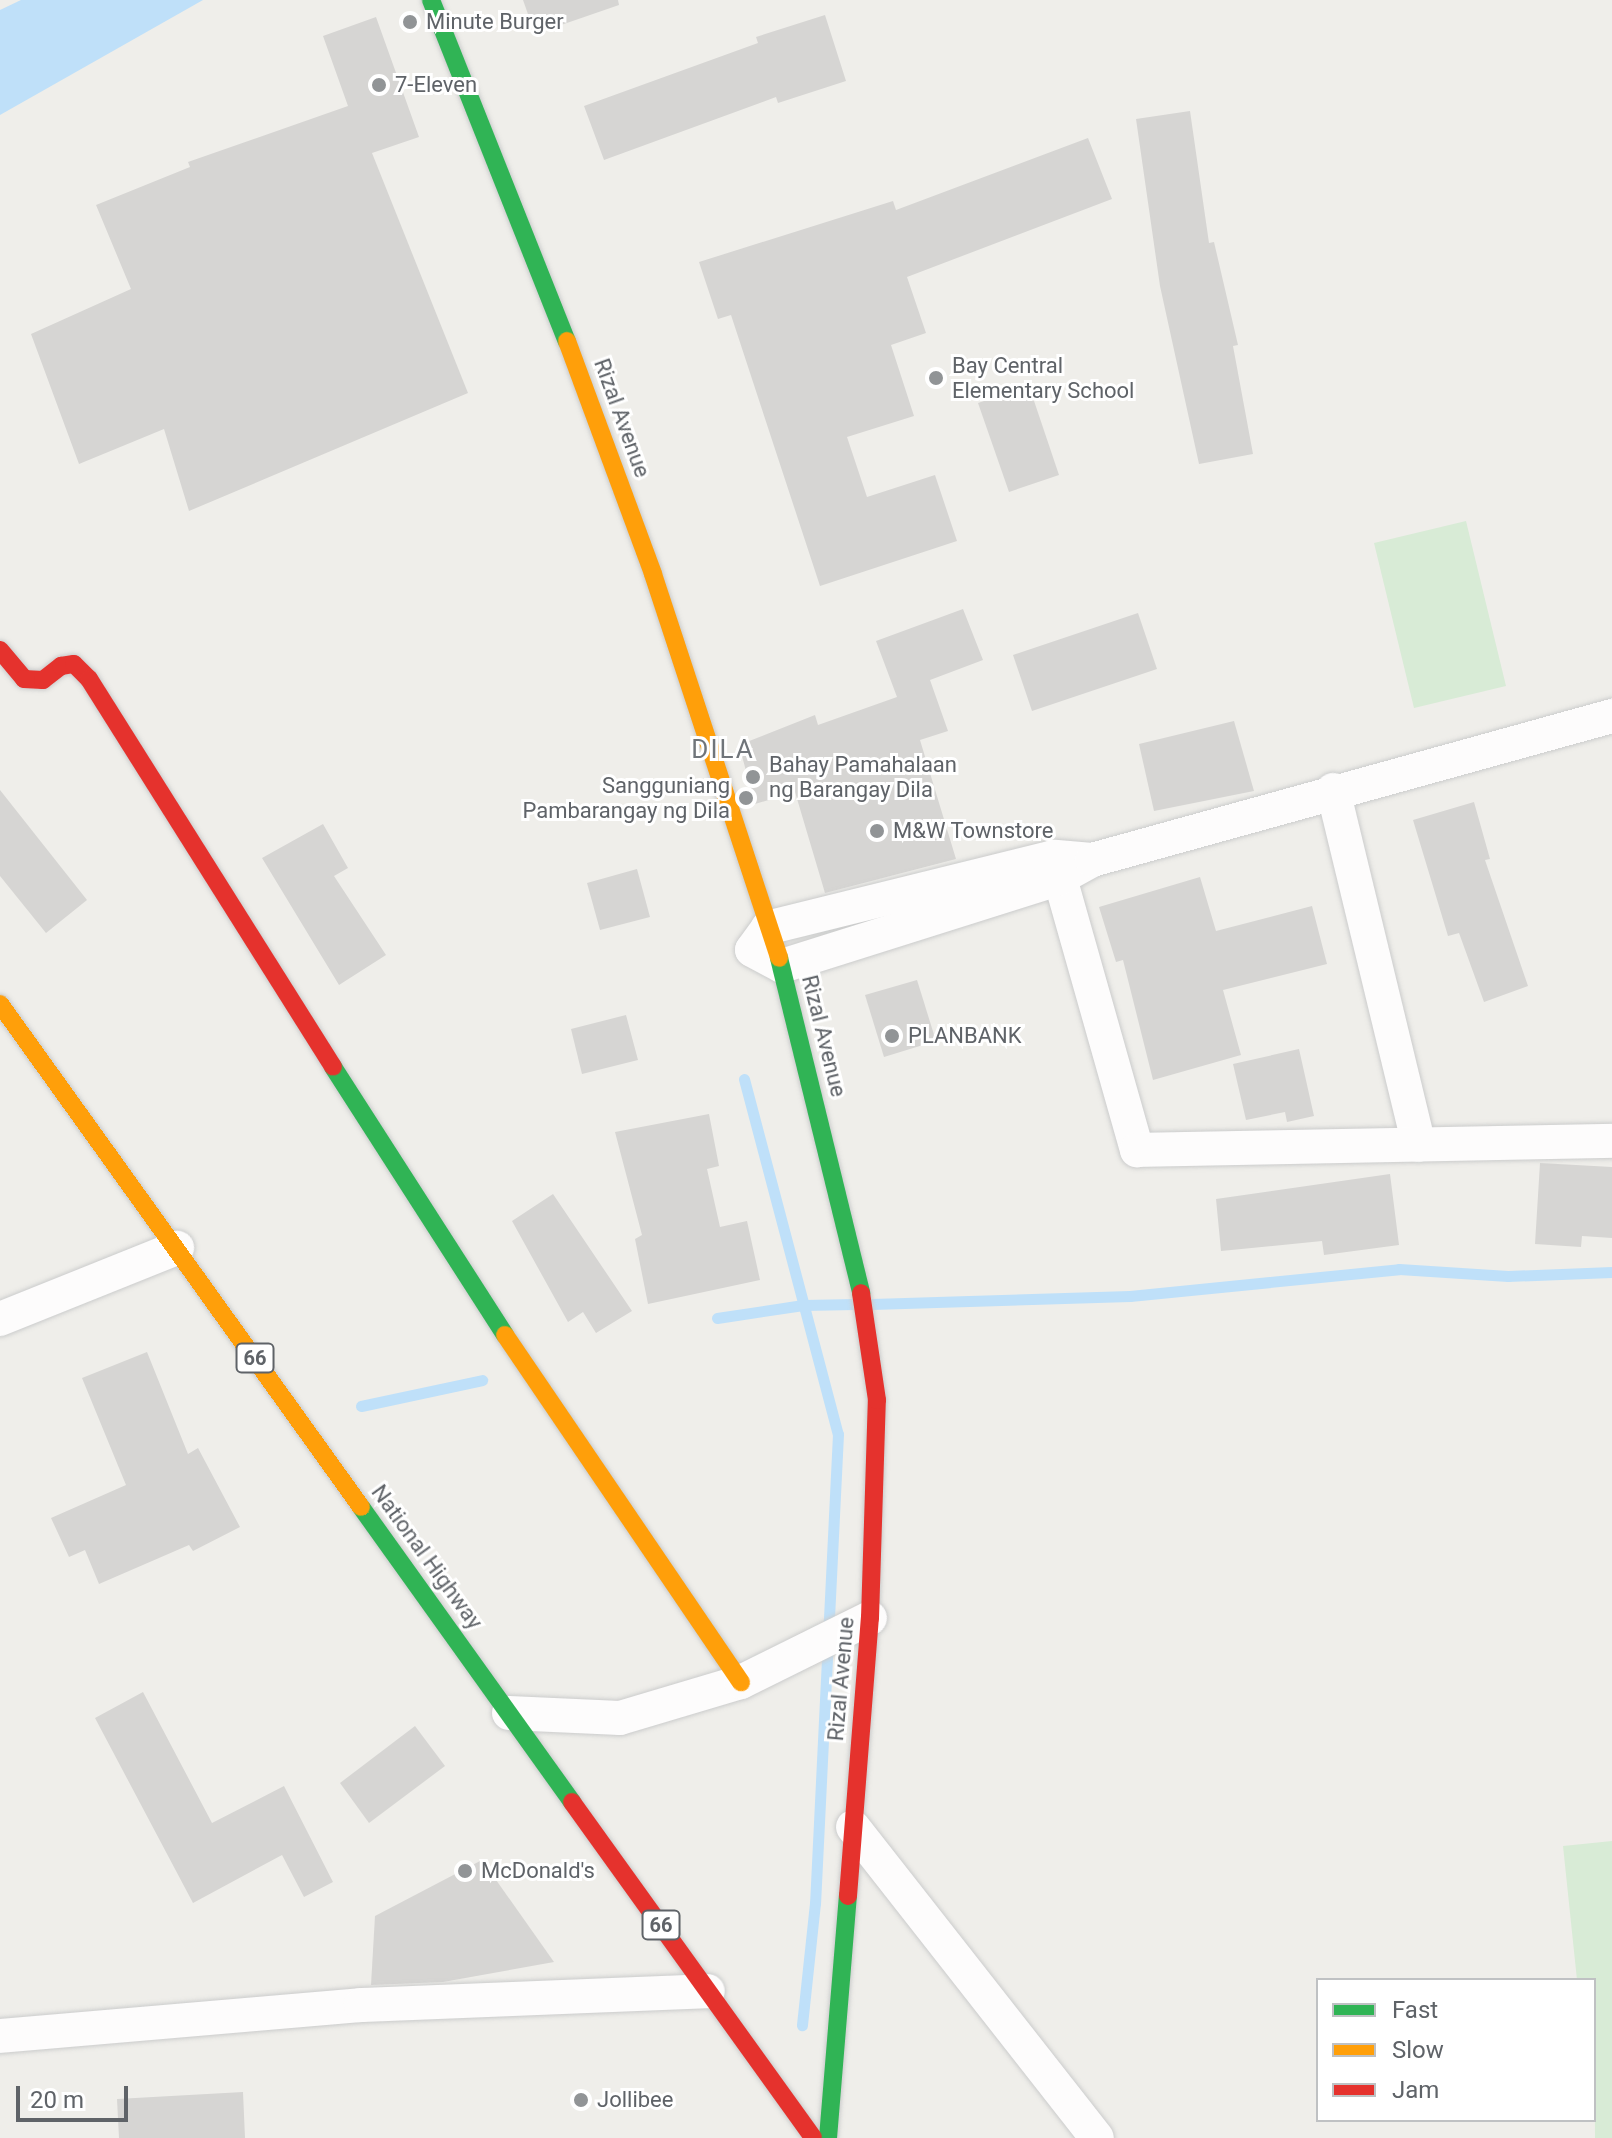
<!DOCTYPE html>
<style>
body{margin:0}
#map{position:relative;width:1612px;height:2138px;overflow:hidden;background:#efeeea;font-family:Roboto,sans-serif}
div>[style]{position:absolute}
.green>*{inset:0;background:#d8ebd6}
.water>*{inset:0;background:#bfe0f9}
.stream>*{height:11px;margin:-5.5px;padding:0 5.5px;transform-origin:5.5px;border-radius:5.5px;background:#bfe0f9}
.building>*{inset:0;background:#d6d5d3}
.roads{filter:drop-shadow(0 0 2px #cbcccc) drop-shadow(0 0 2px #cbcccc)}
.street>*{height:34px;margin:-17px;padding:0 17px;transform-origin:17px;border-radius:17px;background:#fdfcfc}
.fast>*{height:18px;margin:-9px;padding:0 9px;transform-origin:9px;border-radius:9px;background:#30b455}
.slow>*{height:18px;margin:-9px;padding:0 9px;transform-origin:9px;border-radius:9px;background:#ff9f0a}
.jam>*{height:18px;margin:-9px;padding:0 9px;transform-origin:9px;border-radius:9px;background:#e5322d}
.dots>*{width:22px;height:22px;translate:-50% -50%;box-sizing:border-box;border:4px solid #fff;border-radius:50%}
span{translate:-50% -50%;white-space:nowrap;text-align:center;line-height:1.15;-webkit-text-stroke:6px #fff;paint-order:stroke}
.shield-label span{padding:2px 6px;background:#fff;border:2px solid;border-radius:6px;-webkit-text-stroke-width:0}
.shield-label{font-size:20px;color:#5f6368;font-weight:700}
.poi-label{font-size:22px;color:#5f6368}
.left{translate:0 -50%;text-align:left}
.right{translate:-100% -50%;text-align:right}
.street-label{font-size:22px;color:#5f6368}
.quarter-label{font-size:26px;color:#70757a;letter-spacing:2px}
.legend{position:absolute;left:1316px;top:1978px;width:280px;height:144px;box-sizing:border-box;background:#fff;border:2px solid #bfc1c3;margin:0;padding:10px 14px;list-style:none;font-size:24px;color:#5f6368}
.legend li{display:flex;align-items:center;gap:16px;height:40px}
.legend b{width:40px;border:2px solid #bfc1c3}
.scale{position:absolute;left:16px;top:2086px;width:112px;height:36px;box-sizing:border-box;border:4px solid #5f6368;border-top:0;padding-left:10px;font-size:24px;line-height:28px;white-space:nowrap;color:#5f6368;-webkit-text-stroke:6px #fff;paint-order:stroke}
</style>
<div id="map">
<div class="green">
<i style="clip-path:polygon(1466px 521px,1506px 686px,1414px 708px,1374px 543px)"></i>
<i style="clip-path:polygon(1612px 1841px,1612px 2138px,1595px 2138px,1594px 1980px,1577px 1980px,1563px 1846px)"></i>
</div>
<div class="water">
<i style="clip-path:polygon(21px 0,203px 0,0 115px,0 10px)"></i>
</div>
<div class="stream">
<i style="left:744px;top:1079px;width:367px;rotate:75.2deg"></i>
<i style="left:838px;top:1434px;width:470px;rotate:92.8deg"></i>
<i style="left:815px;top:1903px;width:123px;rotate:96.1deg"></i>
<i style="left:872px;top:1304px;width:258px;rotate:-1.8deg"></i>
<i style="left:1130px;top:1296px;width:270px;rotate:-5.7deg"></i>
<i style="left:1399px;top:1269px;width:109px;rotate:3.7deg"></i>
<i style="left:1508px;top:1276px;width:104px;rotate:-2.2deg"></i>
<i style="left:717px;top:1318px;width:87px;rotate:-8.6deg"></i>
<i style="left:803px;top:1305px;width:52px;rotate:-1.1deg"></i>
<i style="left:361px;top:1406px;width:124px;rotate:-12.1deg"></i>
</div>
<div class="building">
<i style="clip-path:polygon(523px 0,618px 0,619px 5px,535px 34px)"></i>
<i style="clip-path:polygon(825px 15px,846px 81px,778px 103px,776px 97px,604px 160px,584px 106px,758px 43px,756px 37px)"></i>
<i style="clip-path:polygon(376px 17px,419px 137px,372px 153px,468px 393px,189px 511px,164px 429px,79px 464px,31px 334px,131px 289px,96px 205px,190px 167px,188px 162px,348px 106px,323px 36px)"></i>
<i style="clip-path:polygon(1190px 111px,1209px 243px,1214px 242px,1238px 345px,1233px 346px,1253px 454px,1199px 464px,1160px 286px,1136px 119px)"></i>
<i style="clip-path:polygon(1088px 138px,1112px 199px,907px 277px,926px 333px,891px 345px,914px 416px,847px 437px,867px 497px,935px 475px,957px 541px,820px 586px,731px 315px,718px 319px,699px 262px,893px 201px,896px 210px)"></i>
<i style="clip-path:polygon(1029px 386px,1059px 475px,1009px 492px,978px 403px)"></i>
<i style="clip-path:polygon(963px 609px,983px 660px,930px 680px,948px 731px,920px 740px,956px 859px,825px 893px,795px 792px,755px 804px,739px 745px,815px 715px,818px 725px,897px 697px,876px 641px)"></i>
<i style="clip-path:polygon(1138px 613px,1157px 669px,1032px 711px,1013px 655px)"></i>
<i style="clip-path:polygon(1234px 721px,1254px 791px,1154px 811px,1139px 744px)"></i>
<i style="clip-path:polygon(0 790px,87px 900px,46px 933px,0 876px)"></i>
<i style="clip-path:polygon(1474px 802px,1490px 859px,1485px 860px,1528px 986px,1484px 1002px,1459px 933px,1448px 936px,1413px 820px)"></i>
<i style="clip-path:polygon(323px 824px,348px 868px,334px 876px,386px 955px,339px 985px,262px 858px)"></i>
<i style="clip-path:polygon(637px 869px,650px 917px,600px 930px,587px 883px)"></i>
<i style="clip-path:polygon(1200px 877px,1216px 931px,1312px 906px,1327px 964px,1223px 990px,1241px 1055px,1153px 1080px,1123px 960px,1116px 962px,1099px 907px)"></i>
<i style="clip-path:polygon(917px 980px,936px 1041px,884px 1057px,865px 995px)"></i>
<i style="clip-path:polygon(626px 1015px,638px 1060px,582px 1074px,571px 1029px)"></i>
<i style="clip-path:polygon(1299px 1049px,1314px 1116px,1287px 1122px,1285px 1112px,1246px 1120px,1233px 1064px)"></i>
<i style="clip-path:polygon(709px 1114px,719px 1166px,707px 1169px,720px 1227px,747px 1221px,760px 1280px,648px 1304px,635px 1239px,642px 1235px,615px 1132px)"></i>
<i style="clip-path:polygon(1540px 1163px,1612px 1167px,1612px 1238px,1582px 1236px,1581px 1247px,1535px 1244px)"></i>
<i style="clip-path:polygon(1390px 1174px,1399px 1245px,1324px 1255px,1322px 1241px,1221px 1251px,1216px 1199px)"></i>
<i style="clip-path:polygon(553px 1194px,632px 1311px,596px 1333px,583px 1312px,568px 1322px,512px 1221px)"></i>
<i style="clip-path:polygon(147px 1352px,188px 1454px,198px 1448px,240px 1527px,193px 1551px,189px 1545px,99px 1584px,85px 1550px,69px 1557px,51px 1518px,126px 1485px,82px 1378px)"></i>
<i style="clip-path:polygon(143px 1692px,212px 1823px,284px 1786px,333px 1882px,304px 1897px,282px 1855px,193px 1903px,95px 1718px)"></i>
<i style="clip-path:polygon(415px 1726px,445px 1766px,369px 1823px,340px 1783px)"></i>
<i style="clip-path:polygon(482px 1860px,554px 1962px,443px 1982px,371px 1985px,375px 1916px)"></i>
<i style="clip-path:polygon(243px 2092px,245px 2138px,119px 2138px,117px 2099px)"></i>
</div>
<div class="roads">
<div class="street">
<i style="left:1333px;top:790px;width:365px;rotate:76.4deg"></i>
<i style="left:1054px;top:857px;width:305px;rotate:74.2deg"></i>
<i style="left:1137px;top:1150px;width:475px;rotate:-1.1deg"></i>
<i style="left:1092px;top:860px;width:38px;rotate:-175deg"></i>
<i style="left:1054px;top:857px;width:295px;rotate:166.1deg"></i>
<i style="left:768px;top:928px;width:27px;rotate:126deg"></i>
<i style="left:752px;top:950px;width:34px;rotate:28deg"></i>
<i style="left:782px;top:966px;width:289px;rotate:-17.5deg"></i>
<i style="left:1058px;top:879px;width:39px;rotate:-29deg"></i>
<i style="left:1092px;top:860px;width:540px;rotate:-15.48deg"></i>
<i style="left:0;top:1319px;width:191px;rotate:-21.9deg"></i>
<i style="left:509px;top:1713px;width:111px;rotate:2.6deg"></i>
<i style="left:620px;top:1718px;width:126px;rotate:-16.6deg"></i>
<i style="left:741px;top:1682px;width:144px;rotate:-26.4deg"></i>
<i style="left:853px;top:1827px;width:395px;rotate:51.9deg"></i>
<i style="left:0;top:2036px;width:362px;rotate:-4.9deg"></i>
<i style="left:361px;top:2005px;width:347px;rotate:-2.3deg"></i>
</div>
<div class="fast">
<i style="left:431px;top:0;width:367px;rotate:68.3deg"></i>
<i style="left:779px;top:958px;width:345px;rotate:76.2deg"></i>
<i style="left:333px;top:1067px;width:318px;rotate:57.3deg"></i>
<i style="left:361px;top:1507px;width:363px;rotate:54.4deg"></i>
<i style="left:828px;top:2138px;width:243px;rotate:-85.3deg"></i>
</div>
<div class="slow">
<i style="left:567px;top:341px;width:248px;rotate:69.7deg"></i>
<i style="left:653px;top:574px;width:404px;rotate:71.8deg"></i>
<i style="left:0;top:1004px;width:619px;rotate:54.33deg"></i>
<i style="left:505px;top:1335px;width:420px;rotate:55.8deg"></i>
</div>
<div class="jam">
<i style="left:0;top:650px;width:38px;rotate:50deg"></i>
<i style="left:24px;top:679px;width:19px;rotate:3deg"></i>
<i style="left:43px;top:680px;width:23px;rotate:-38deg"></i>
<i style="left:61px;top:666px;width:13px;rotate:-9deg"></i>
<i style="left:74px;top:664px;width:21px;rotate:45deg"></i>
<i style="left:89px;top:679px;width:458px;rotate:57.8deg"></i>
<i style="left:572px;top:1802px;width:413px;rotate:54.3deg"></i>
<i style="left:848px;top:1896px;width:279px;rotate:-85.5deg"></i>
<i style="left:870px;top:1618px;width:218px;rotate:-88.2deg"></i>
<i style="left:877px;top:1400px;width:108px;rotate:-98.5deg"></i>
</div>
</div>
<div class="dots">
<i style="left:410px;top:22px;background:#919496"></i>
<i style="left:379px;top:85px;background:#919496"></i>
<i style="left:936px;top:378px;background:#919496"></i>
<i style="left:753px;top:777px;background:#919496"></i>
<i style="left:746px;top:798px;background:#919496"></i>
<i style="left:877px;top:831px;background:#919496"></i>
<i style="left:892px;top:1036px;background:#919496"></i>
<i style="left:465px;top:1871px;background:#919496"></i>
<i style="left:581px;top:2100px;background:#919496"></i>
</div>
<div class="shield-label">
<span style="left:255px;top:1358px">66</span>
<span style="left:661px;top:1925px">66</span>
</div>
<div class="poi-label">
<span class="left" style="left:426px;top:22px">Minute Burger</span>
<span class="left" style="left:395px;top:85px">7-Eleven</span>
<span class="left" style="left:952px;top:378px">Bay Central<br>Elementary School</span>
<span class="left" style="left:769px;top:777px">Bahay Pamahalaan<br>ng Barangay Dila</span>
<span class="right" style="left:730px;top:798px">Sangguniang<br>Pambarangay ng Dila</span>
<span class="left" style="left:893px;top:831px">M&amp;W Townstore</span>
<span class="left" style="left:908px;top:1036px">PLANBANK</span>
<span class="left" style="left:481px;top:1871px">McDonald's</span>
<span class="left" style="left:597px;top:2100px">Jollibee</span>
</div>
<div class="street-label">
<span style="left:622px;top:418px;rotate:70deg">Rizal Avenue</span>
<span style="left:824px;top:1036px;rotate:76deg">Rizal Avenue</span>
<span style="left:427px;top:1557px;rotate:54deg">National Highway</span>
<span style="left:841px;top:1679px;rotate:-85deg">Rizal Avenue</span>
</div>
<div class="quarter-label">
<span style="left:723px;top:750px">DILA</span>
</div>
<ul class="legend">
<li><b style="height:10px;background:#30b455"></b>Fast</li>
<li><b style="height:10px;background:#ff9f0a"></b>Slow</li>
<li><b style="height:10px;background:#e5322d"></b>Jam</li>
</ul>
<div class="scale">20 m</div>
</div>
